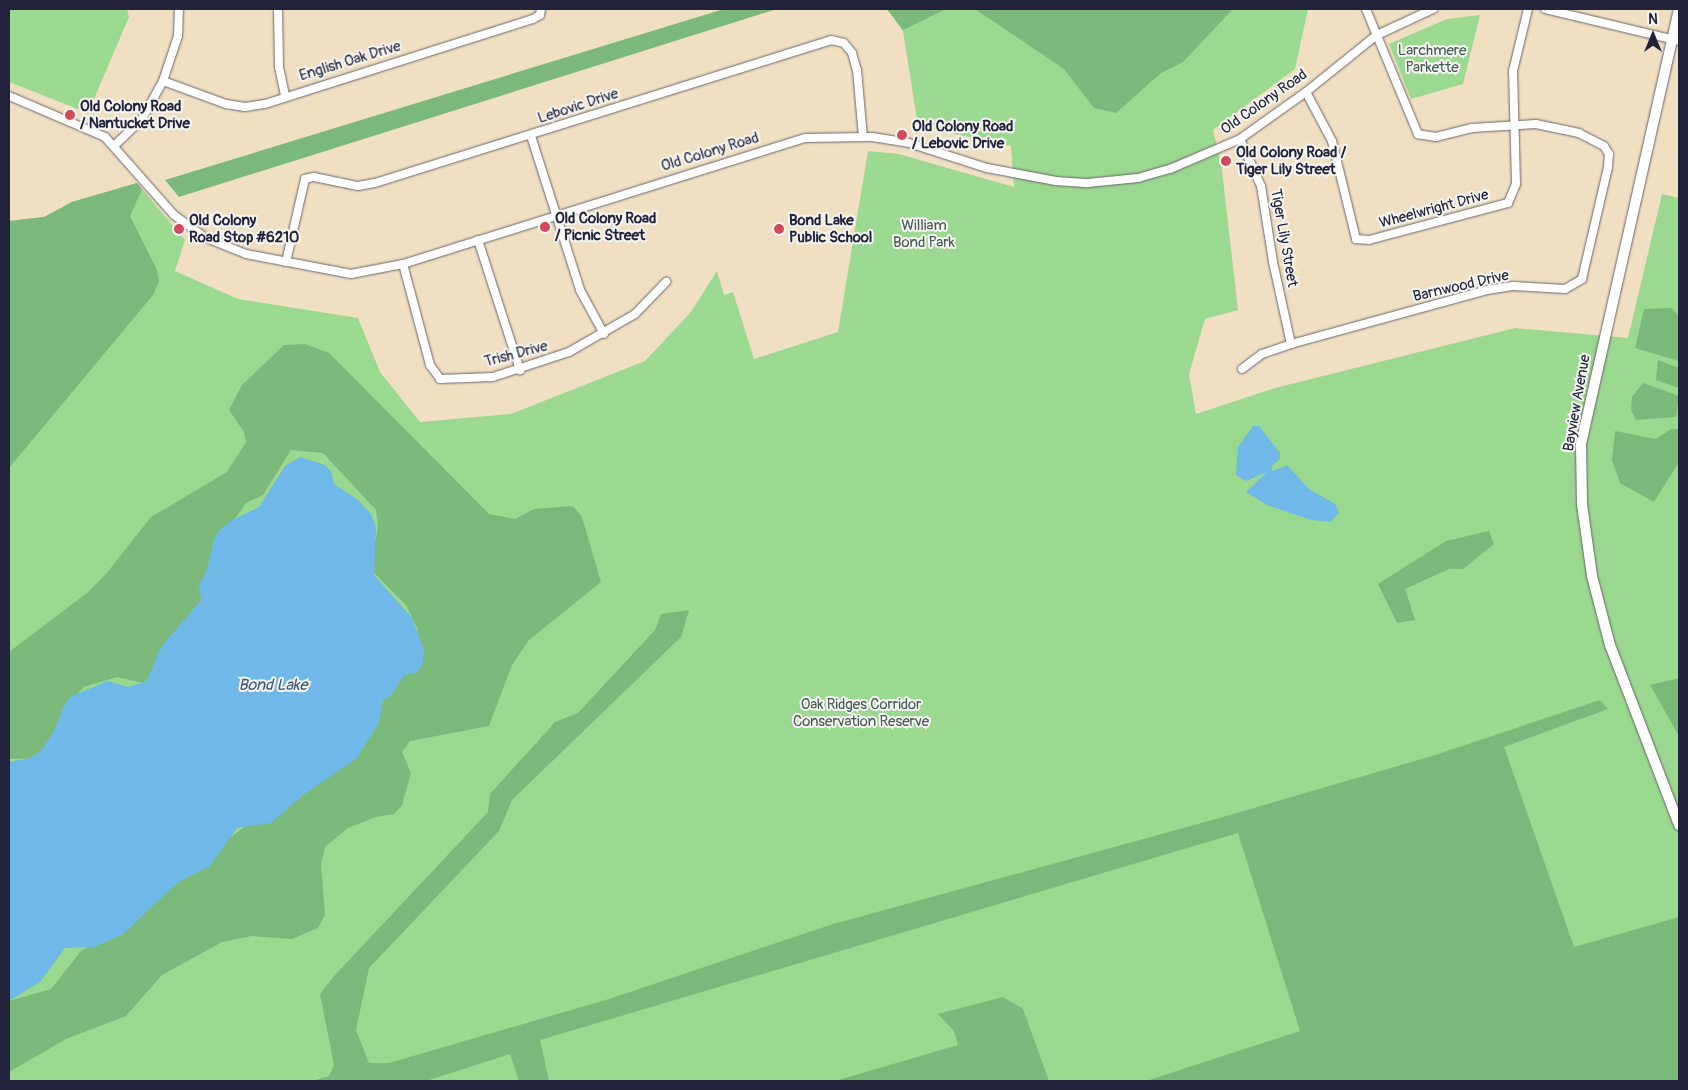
<!DOCTYPE html>
<style>
body{margin:0}
#map{position:relative;width:1688px;height:1090px;overflow:hidden;background:#f1dfc1;font-family:Pangolin,sans-serif}
div>[style]{position:absolute}
.green>*{inset:0;background:#9ad98f}
.forest>*{inset:0;background:#7bb97a}
.water>*{inset:0;background:#6fb8e7}
.roads{filter:drop-shadow(0 0 1px #6a646a) drop-shadow(0 0 1px #6a646a)}
.minor>*{height:8px;margin:-4px;padding:0 4px;transform-origin:4px;border-radius:4px;background:#fff}
.major>*{height:10px;margin:-5px;padding:0 5px;transform-origin:5px;border-radius:5px;background:#fff}
.dots>*{width:14px;height:14px;translate:-50% -50%;box-sizing:border-box;border:2px solid #f6f6f2;border-radius:50%}
span{translate:-50% -50%;white-space:nowrap;text-align:center;line-height:1.15;-webkit-text-stroke:4px #f6f6f2;paint-order:stroke}
.park-label{font-size:15px;color:#465954}
.street-label{font-size:15px;color:#22223b}
.poi-label{font-size:15px;color:#22223b;font-weight:700}
.left{translate:0 -50%;text-align:left}
.water-label{font-size:16px;color:#3d5677;font-style:italic}
.frame{position:absolute;inset:0;border:10px solid #22223b;pointer-events:none}
.north{position:absolute;left:1628px;top:10px;width:50px;height:50px;-webkit-text-stroke:4px #f6f6f2;paint-order:stroke;rotate:0deg;font-size:14px;font-weight:700;line-height:20px;text-align:center;color:#22223b}
.north::after{content:'';display:block;margin:auto;width:18px;height:22px;background:#22223b;clip-path:polygon(50% 0,100% 100%,50% 72%,0 100%)}
</style>
<div id="map">
<div class="green">
<i style="clip-path:polygon(9px 9px,127px 9px,129px 17px,88px 113px,9px 82px)"></i>
<i style="clip-path:polygon(887px 9px,1308px 9px,1295px 69px,1213px 130px,1221px 162px,1238px 310px,1205px 319px,1189px 374px,1196px 414px,1275px 388px,1515px 328px,1628px 338px,1662px 194px,1679px 198px,1679px 918px,1147px 1081px,9px 1081px,9px 221px,44px 217px,72px 202px,137px 183px,185px 240px,175px 271px,238px 299px,358px 318px,380px 372px,420px 422px,511px 414px,645px 361px,691px 312px,717px 271px,724px 295px,733px 292px,754px 359px,838px 332px,868px 151px,899px 154px,1014px 187px,1011px 146px,918px 126px,903px 31px)"></i>
<i style="clip-path:polygon(1480px 15px,1463px 84px,1411px 99px,1389px 44px,1447px 19px)"></i>
</div>
<div class="forest">
<i style="clip-path:polygon(724px 9px,777px 9px,179px 197px,165px 180px)"></i>
<i style="clip-path:polygon(887px 9px,946px 9px,903px 30px)"></i>
<i style="clip-path:polygon(975px 9px,1233px 9px,1183px 62px,1161px 73px,1116px 113px,1094px 108px,1064px 69px)"></i>
<i style="clip-path:polygon(137px 183px,142px 189px,130px 216px,157px 270px,159px 281px,153px 295px,9px 468px,9px 221px,44px 217px,72px 202px)"></i>
<i style="clip-path:polygon(1672px 308px,1679px 317px,1679px 361px,1635px 348px,1644px 309px)"></i>
<i style="clip-path:polygon(305px 344px,329px 353px,489px 514px,515px 519px,534px 509px,573px 506px,582px 517px,601px 582px,529px 640px,512px 665px,489px 726px,410px 741px,402px 752px,411px 773px,402px 805px,394px 814px,376px 817px,348px 828px,325px 847px,321px 865px,325px 915px,318px 928px,292px 939px,252px 936px,222px 942px,162px 975px,126px 1016px,66px 1039px,9px 1072px,9px 1001px,51px 989px,81px 951px,159px 899px,229px 838px,333px 765px,353px 757px,371px 735px,390px 681px,418px 630px,406px 605px,369px 568px,366px 555px,376px 539px,378px 525px,376px 510px,323px 453px,291px 450px,263px 495px,246px 503px,235px 519px,192px 627px,155px 672px,143px 683px,117px 677px,84px 687px,65px 707px,51px 739px,37px 758px,9px 759px,9px 652px,87px 593px,106px 574px,151px 517px,227px 472px,246px 442px,244px 432px,229px 410px,242px 385px,284px 345px)"></i>
<i style="clip-path:polygon(1658px 360px,1679px 368px,1679px 388px,1656px 380px)"></i>
<i style="clip-path:polygon(1643px 383px,1679px 396px,1676px 417px,1636px 420px,1631px 410px,1632px 397px)"></i>
<i style="clip-path:polygon(1671px 429px,1679px 429px,1679px 462px,1654px 502px,1620px 483px,1612px 460px,1615px 431px,1656px 439px)"></i>
<i style="clip-path:polygon(1489px 531px,1494px 544px,1463px 569px,1449px 569px,1405px 589px,1415px 620px,1397px 623px,1378px 584px,1446px 541px)"></i>
<i style="clip-path:polygon(689px 610px,681px 637px,512px 800px,499px 831px,369px 968px,356px 1030px,369px 1063px,389px 1063px,609px 999px,830px 925px,1216px 819px,1432px 756px,1600px 700px,1608px 709px,1504px 747px,1574px 947px,1679px 917px,1679px 1081px,1146px 1081px,1300px 1031px,1238px 833px,540px 1040px,549px 1081px,519px 1081px,510px 1054px,426px 1081px,312px 1081px,329px 1076px,334px 1065px,320px 994px,335px 975px,488px 812px,490px 794px,555px 722px,578px 713px,655px 630px,661px 614px)"></i>
<i style="clip-path:polygon(1679px 678px,1679px 736px,1650px 685px)"></i>
<i style="clip-path:polygon(1003px 997px,1023px 1009px,1049px 1081px,835px 1081px,958px 1045px,954px 1031px,938px 1014px)"></i>
</div>
<div class="water">
<i style="clip-path:polygon(1253px 426px,1259px 426px,1280px 453px,1280px 459px,1271px 467px,1273px 471px,1287px 465px,1309px 489px,1335px 504px,1339px 513px,1331px 522px,1311px 520px,1267px 505px,1246px 492px,1267px 472px,1246px 481px,1236px 475px,1238px 447px)"></i>
<i style="clip-path:polygon(300px 457px,325px 465px,331px 471px,334px 484px,358px 500px,371px 514px,376px 528px,374px 575px,412px 618px,424px 649px,423px 663px,416px 673px,404px 675px,391px 696px,383px 700px,379px 723px,356px 759px,302px 796px,271px 823px,237px 828px,210px 866px,177px 883px,122px 935px,94px 947px,65px 948px,40px 982px,9px 1001px,9px 762px,30px 758px,41px 751px,54px 731px,64px 705px,72px 696px,108px 681px,128px 687px,147px 681px,160px 648px,201px 600px,199px 585px,207px 570px,214px 539px,219px 531px,232px 520px,259px 507px,285px 466px)"></i>
</div>
<div class="roads">
<div class="minor">
<i style="left:278px;top:9px;width:58px;rotate:89deg"></i>
<i style="left:279px;top:67px;width:29px;rotate:78deg"></i>
<i style="left:1545px;top:9px;width:138px;rotate:13.4deg"></i>
<i style="left:163px;top:81px;width:67px;rotate:20.1deg"></i>
<i style="left:226px;top:104px;width:19px;rotate:9deg"></i>
<i style="left:245px;top:107px;width:20px;rotate:-9deg"></i>
<i style="left:265px;top:104px;width:281px;rotate:-17.6deg"></i>
<i style="left:533px;top:19px;width:8px;rotate:-30deg"></i>
<i style="left:540px;top:15px;width:6px;rotate:-81deg"></i>
<i style="left:1306px;top:92px;width:55px;rotate:62deg"></i>
<i style="left:1332px;top:141px;width:101px;rotate:76.2deg"></i>
<i style="left:1356px;top:239px;width:13px;rotate:4deg"></i>
<i style="left:1369px;top:240px;width:144px;rotate:-14.9deg"></i>
<i style="left:1508px;top:203px;width:21px;rotate:-67deg"></i>
<i style="left:1516px;top:184px;width:113px;rotate:-91.5deg"></i>
<i style="left:1513px;top:71px;width:64px;rotate:-76.4deg"></i>
<i style="left:9px;top:96px;width:104px;rotate:23.1deg"></i>
<i style="left:105px;top:137px;width:104px;rotate:48.5deg"></i>
<i style="left:174px;top:215px;width:37px;rotate:36deg"></i>
<i style="left:204px;top:237px;width:45px;rotate:22deg"></i>
<i style="left:246px;top:254px;width:107px;rotate:10.8deg"></i>
<i style="left:351px;top:274px;width:53px;rotate:-10.9deg"></i>
<i style="left:403px;top:264px;width:422px;rotate:-17.4deg"></i>
<i style="left:806px;top:138px;width:66px;rotate:-0.9deg"></i>
<i style="left:872px;top:137px;width:37px;rotate:9deg"></i>
<i style="left:909px;top:143px;width:82px;rotate:17.8deg"></i>
<i style="left:987px;top:168px;width:70px;rotate:10.7deg"></i>
<i style="left:1056px;top:181px;width:32px;rotate:4deg"></i>
<i style="left:1088px;top:183px;width:50px;rotate:-5.7deg"></i>
<i style="left:1138px;top:178px;width:33px;rotate:-16deg"></i>
<i style="left:1170px;top:169px;width:76px;rotate:-23.2deg"></i>
<i style="left:1240px;top:139px;width:81px;rotate:-35.5deg"></i>
<i style="left:1306px;top:92px;width:91px;rotate:-38.8deg"></i>
<i style="left:1377px;top:35px;width:62px;rotate:-24.9deg"></i>
<i style="left:531px;top:136px;width:162px;rotate:72.3deg"></i>
<i style="left:580px;top:290px;width:50px;rotate:61.4deg"></i>
<i style="left:1240px;top:139px;width:51px;rotate:65.9deg"></i>
<i style="left:1261px;top:186px;width:77px;rotate:81deg"></i>
<i style="left:1273px;top:262px;width:84px;rotate:77.6deg"></i>
<i style="left:115px;top:145px;width:37px;rotate:-44deg"></i>
<i style="left:142px;top:119px;width:43px;rotate:-61.1deg"></i>
<i style="left:163px;top:81px;width:47px;rotate:-71.6deg"></i>
<i style="left:178px;top:36px;width:27px;rotate:-88deg"></i>
<i style="left:478px;top:240px;width:137px;rotate:72.1deg"></i>
<i style="left:286px;top:262px;width:85px;rotate:-77.1deg"></i>
<i style="left:305px;top:179px;width:9px;rotate:-13deg"></i>
<i style="left:314px;top:177px;width:45px;rotate:11.6deg"></i>
<i style="left:358px;top:186px;width:17px;rotate:-10deg"></i>
<i style="left:375px;top:183px;width:478px;rotate:-17.4deg"></i>
<i style="left:831px;top:40px;width:13px;rotate:13deg"></i>
<i style="left:844px;top:43px;width:13px;rotate:51deg"></i>
<i style="left:852px;top:53px;width:18px;rotate:74deg"></i>
<i style="left:857px;top:70px;width:67px;rotate:84.9deg"></i>
<i style="left:403px;top:264px;width:105px;rotate:75deg"></i>
<i style="left:430px;top:365px;width:17px;rotate:54deg"></i>
<i style="left:440px;top:379px;width:53px;rotate:-2.2deg"></i>
<i style="left:493px;top:377px;width:80px;rotate:-18.2deg"></i>
<i style="left:569px;top:352px;width:76px;rotate:-29.9deg"></i>
<i style="left:635px;top:314px;width:45px;rotate:-45.9deg"></i>
<i style="left:1242px;top:369px;width:25px;rotate:-37deg"></i>
<i style="left:1262px;top:354px;width:31px;rotate:-19deg"></i>
<i style="left:1291px;top:344px;width:203px;rotate:-15.4deg"></i>
<i style="left:1487px;top:290px;width:26px;rotate:-9deg"></i>
<i style="left:1513px;top:286px;width:52px;rotate:3.3deg"></i>
<i style="left:1565px;top:289px;width:20px;rotate:-30deg"></i>
<i style="left:1582px;top:279px;width:115px;rotate:-76.9deg"></i>
<i style="left:1608px;top:167px;width:13px;rotate:-86deg"></i>
<i style="left:1609px;top:154px;width:9px;rotate:-122deg"></i>
<i style="left:1604px;top:146px;width:28px;rotate:-153deg"></i>
<i style="left:1579px;top:133px;width:44px;rotate:-168.2deg"></i>
<i style="left:1536px;top:124px;width:64px;rotate:176.4deg"></i>
<i style="left:1472px;top:128px;width:37px;rotate:166deg"></i>
<i style="left:1436px;top:137px;width:18px;rotate:-171deg"></i>
<i style="left:1418px;top:134px;width:135px;rotate:-112.6deg"></i>
</div>
<div class="major">
<i style="left:1679px;top:9px;width:447px;rotate:102.7deg"></i>
<i style="left:1581px;top:445px;width:59px;rotate:89deg"></i>
<i style="left:1582px;top:504px;width:73px;rotate:82.1deg"></i>
<i style="left:1592px;top:576px;width:71px;rotate:75.4deg"></i>
<i style="left:1610px;top:645px;width:193px;rotate:69deg"></i>
</div>
</div>
<div class="dots">
<i style="left:70px;top:115px;background:#d1495b"></i>
<i style="left:902px;top:135px;background:#d1495b"></i>
<i style="left:1226px;top:161px;background:#d1495b"></i>
<i style="left:545px;top:227px;background:#d1495b"></i>
<i style="left:179px;top:229px;background:#d1495b"></i>
<i style="left:779px;top:229px;background:#d1495b"></i>
</div>
<div class="park-label">
<span style="left:1432px;top:59px">Larchmere<br>Parkette</span>
<span style="left:924px;top:234px">William<br>Bond Park</span>
<span style="left:861px;top:713px">Oak Ridges Corridor<br>Conservation Reserve</span>
</div>
<div class="street-label">
<span style="left:350px;top:61px;rotate:-17deg">English Oak Drive</span>
<span style="left:1264px;top:102px;rotate:-35deg">Old Colony Road</span>
<span style="left:578px;top:106px;rotate:-18deg">Lebovic Drive</span>
<span style="left:710px;top:152px;rotate:-17deg">Old Colony Road</span>
<span style="left:1434px;top:209px;rotate:-15deg">Wheelwright Drive</span>
<span style="left:1284px;top:238px;rotate:80deg">Tiger Lily Street</span>
<span style="left:1461px;top:286px;rotate:-13deg">Barnwood Drive</span>
<span style="left:516px;top:354px;rotate:-15deg">Trish Drive</span>
<span style="left:1577px;top:403px;rotate:-80deg">Bayview Avenue</span>
</div>
<div class="poi-label">
<span class="left" style="left:80px;top:115px">Old Colony Road<br>/ Nantucket Drive</span>
<span class="left" style="left:912px;top:135px">Old Colony Road<br>/ Lebovic Drive</span>
<span class="left" style="left:1236px;top:161px">Old Colony Road /<br>Tiger Lily Street</span>
<span class="left" style="left:555px;top:227px">Old Colony Road<br>/ Picnic Street</span>
<span class="left" style="left:189px;top:229px">Old Colony<br>Road Stop #6210</span>
<span class="left" style="left:789px;top:229px">Bond Lake<br>Public School</span>
</div>
<div class="water-label">
<span style="left:273px;top:685px">Bond Lake</span>
</div>
<div class="frame"></div>
<div class="north">N</div>
</div>
